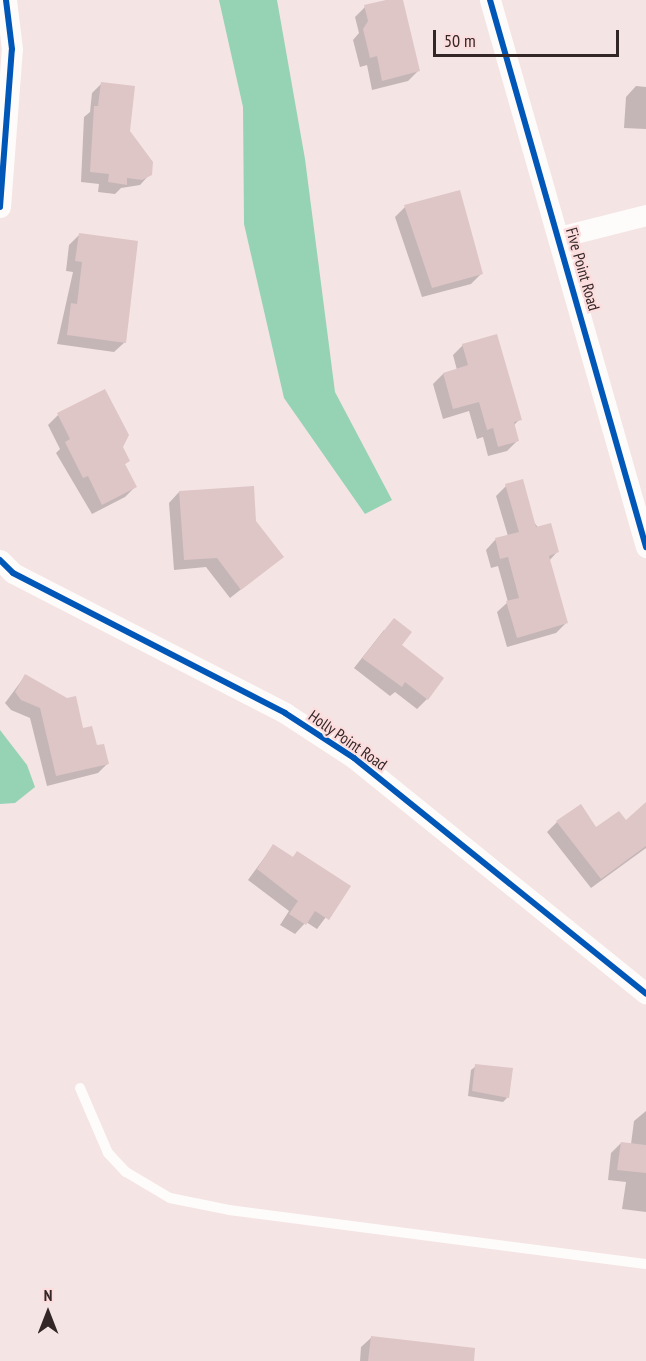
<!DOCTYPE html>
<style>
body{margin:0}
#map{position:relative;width:646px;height:1361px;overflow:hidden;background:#f5e4e4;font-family:"PT Sans Narrow",sans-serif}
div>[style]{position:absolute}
.water>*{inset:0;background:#95d3b4}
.shadow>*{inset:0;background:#0003}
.building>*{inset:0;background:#dec5c6}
.lane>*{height:10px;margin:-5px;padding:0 5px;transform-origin:5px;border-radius:5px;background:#fefbfb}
.street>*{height:21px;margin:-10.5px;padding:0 10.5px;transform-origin:10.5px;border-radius:10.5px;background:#fefbfb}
.cycleway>*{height:6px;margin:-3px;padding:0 3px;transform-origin:3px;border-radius:3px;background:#0057b8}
span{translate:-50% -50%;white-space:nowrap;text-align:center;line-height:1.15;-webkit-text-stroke:4.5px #fddcdd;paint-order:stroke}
.street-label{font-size:16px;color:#322626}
.north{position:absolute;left:18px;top:1283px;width:60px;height:60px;-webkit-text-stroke:4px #fddcdd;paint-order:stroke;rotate:0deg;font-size:16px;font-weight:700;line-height:24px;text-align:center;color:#322626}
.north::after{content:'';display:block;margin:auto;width:21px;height:27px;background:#322626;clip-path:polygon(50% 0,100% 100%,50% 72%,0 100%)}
.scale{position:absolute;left:433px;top:30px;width:186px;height:27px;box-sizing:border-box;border:3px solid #322626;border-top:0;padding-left:8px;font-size:18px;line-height:21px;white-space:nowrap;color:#322626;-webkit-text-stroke:4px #fddcdd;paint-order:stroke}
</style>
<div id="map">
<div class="water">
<i style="clip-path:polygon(219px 0,277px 0,305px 159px,335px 392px,392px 500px,365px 514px,284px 398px,244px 224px,243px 107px)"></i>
<i style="clip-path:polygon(0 730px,27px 765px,35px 787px,15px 803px,0 804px)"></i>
</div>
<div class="shadow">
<i style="clip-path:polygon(393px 0,401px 0,418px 71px,408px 81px,372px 90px,367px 65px,360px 67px,353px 40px,359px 33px,355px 17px,365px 7px)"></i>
<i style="clip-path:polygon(102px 83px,150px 174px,140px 185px,121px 188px,115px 194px,98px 192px,99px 184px,81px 182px,84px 117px,90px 112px,92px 93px)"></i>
<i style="clip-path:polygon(636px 86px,646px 87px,646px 129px,624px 128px,626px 97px)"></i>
<i style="clip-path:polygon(405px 207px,481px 274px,471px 284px,422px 297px,395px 217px)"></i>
<i style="clip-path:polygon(80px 234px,125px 342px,114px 352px,57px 344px,73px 272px,66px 271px,69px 245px)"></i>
<i style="clip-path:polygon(463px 345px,520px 419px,513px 426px,517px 441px,507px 451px,488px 456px,483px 437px,477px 439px,469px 411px,443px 419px,433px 384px,443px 374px,457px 370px,453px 355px)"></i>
<i style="clip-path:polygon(58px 415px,122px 447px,128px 461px,124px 465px,135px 487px,125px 497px,92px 514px,56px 453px,60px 449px,48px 425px)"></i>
<i style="clip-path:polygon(506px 486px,557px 552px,549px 561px,566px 623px,556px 633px,507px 647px,497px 612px,508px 602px,498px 566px,491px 568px,486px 550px,495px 540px,508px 536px,496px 496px)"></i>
<i style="clip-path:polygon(179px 492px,255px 521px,282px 557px,230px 598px,206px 567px,174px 570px,169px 503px)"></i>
<i style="clip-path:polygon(384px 630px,399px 645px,427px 699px,417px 709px,395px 692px,390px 696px,354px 668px)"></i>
<i style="clip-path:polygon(25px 676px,82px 730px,108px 763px,98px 773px,47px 786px,30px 718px,11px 710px,5px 703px)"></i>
<i style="clip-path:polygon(646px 809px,646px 848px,591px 888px,547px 832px,557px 822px,595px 829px,625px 822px)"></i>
<i style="clip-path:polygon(273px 846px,292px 858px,297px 853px,349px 886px,317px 929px,306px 922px,295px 934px,280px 925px,289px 911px,248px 880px)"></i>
<i style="clip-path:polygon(476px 1066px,507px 1098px,503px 1102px,468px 1096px,471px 1070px)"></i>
<i style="clip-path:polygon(646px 1111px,646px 1212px,622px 1209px,626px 1182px,608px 1180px,611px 1153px,621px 1143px,631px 1144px,634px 1121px)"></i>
<i style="clip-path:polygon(372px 1337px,470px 1361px,360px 1361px,361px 1347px)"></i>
</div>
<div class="building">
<i style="clip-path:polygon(386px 0,403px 0,420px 71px,382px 81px,377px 56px,370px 58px,363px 29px,368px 21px,364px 5px)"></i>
<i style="clip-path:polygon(101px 82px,135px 86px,130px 131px,153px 162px,152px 175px,142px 180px,127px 178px,127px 185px,108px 182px,109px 174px,90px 172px,94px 106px,98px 106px)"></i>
<i style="clip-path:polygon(460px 190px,483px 274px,432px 288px,404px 205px)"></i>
<i style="clip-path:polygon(79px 233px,138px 241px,126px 343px,67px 335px,71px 303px,77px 304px,82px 262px,75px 261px)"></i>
<i style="clip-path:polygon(497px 334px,522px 420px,514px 422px,519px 441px,498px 447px,493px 428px,487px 430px,479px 402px,453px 409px,443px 373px,468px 365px,462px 344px)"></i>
<i style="clip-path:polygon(105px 389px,129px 435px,123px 447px,130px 461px,125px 464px,137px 487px,102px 505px,88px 476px,83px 478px,65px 442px,70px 439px,57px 413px)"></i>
<i style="clip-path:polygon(523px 479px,536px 527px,551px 523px,559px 552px,549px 556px,568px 623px,517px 638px,506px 601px,519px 598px,508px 557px,500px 559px,495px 538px,519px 532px,505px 484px)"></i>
<i style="clip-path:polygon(254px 486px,256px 521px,284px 557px,241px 590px,217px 558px,184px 560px,179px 491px)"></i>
<i style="clip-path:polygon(394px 618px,412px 632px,402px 645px,444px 678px,428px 700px,405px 682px,402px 687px,362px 658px)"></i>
<i style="clip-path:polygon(25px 674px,67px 698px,76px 696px,83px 728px,92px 726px,97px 745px,104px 744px,109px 764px,56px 776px,40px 708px,21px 700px,15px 692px)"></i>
<i style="clip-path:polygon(646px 802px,646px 846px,601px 879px,556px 821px,581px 804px,596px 827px,619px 811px,626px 820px)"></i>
<i style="clip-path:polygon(273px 844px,293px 857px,297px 851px,351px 886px,329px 920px,315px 911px,306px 925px,289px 914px,298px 901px,257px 869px)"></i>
<i style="clip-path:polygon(475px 1064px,513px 1068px,509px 1098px,472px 1091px)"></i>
<i style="clip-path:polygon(621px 1142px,646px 1145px,646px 1173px,617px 1170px)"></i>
<i style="clip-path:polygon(371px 1336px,475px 1348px,474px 1361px,368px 1361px)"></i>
</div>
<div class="lane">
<i style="left:80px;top:1088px;width:71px;rotate:66.7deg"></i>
<i style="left:108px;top:1153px;width:26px;rotate:47deg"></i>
<i style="left:126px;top:1172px;width:51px;rotate:30.6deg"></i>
<i style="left:170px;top:1198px;width:60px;rotate:11.5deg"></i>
<i style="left:229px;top:1210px;width:420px;rotate:7.4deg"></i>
</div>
<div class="street">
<i style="left:490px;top:0;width:569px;rotate:74.08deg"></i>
<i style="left:0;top:207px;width:158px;rotate:-85.7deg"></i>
<i style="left:12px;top:49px;width:49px;rotate:-97deg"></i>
<i style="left:559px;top:237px;width:90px;rotate:-14.2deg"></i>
<i style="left:0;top:560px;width:18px;rotate:45deg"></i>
<i style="left:13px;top:573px;width:306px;rotate:27.2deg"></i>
<i style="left:285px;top:713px;width:82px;rotate:33.1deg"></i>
<i style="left:354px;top:758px;width:375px;rotate:38.9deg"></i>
</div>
<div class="cycleway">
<i style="left:490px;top:0;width:569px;rotate:74.08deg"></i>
<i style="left:0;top:207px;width:158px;rotate:-85.7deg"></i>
<i style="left:12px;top:49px;width:49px;rotate:-97deg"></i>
<i style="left:0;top:560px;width:18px;rotate:45deg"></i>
<i style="left:13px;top:573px;width:306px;rotate:27.2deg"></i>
<i style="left:285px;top:713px;width:82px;rotate:33.1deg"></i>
<i style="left:354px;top:758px;width:375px;rotate:38.9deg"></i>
</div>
<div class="street-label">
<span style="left:583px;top:269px;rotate:74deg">Five Point Road</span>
<span style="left:348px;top:740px;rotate:35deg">Holly Point Road</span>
</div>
<div class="north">N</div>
<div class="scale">50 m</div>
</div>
